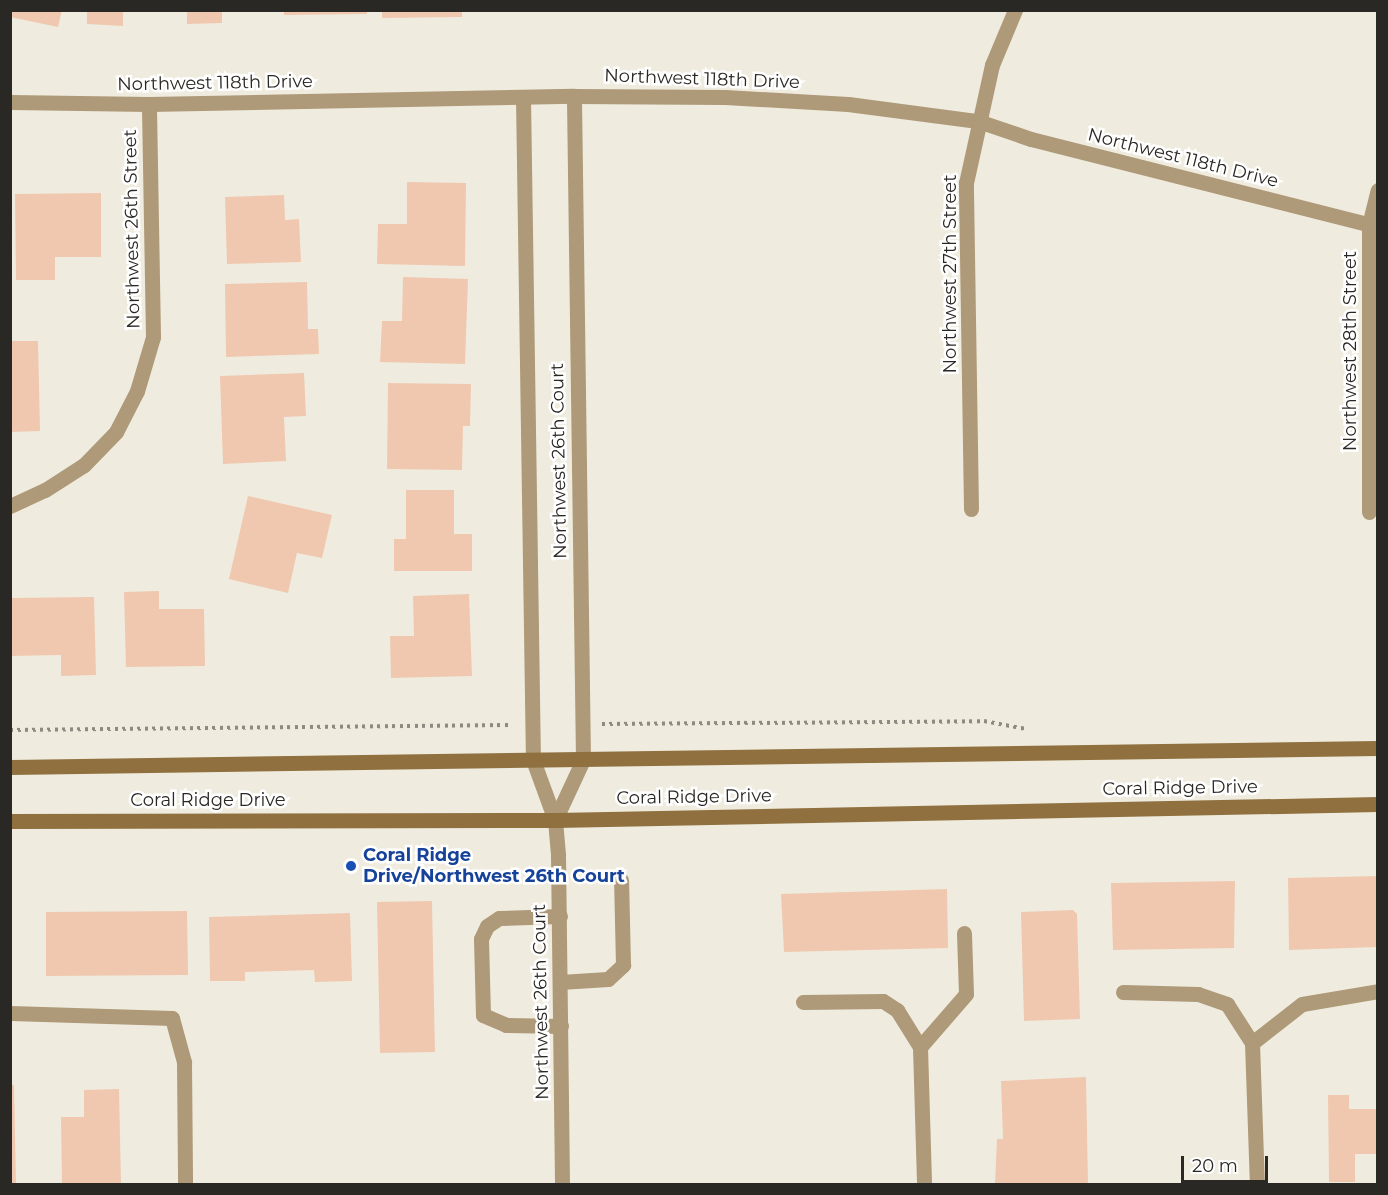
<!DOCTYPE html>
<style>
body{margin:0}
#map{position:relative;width:1388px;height:1195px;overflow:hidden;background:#efecdf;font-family:Montserrat,sans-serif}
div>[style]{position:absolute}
.building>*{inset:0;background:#f0c8b0}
.path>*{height:4px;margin-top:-2px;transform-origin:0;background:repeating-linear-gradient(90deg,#8c8a81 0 3px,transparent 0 7.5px)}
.service>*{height:15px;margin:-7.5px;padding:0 7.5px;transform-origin:7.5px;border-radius:7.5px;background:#ae9978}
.minor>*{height:15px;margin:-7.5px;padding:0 7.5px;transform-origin:7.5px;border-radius:7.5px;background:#ae9978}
.secondary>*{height:15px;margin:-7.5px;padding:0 7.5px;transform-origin:7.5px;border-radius:7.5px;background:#8f703e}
.dots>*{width:16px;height:16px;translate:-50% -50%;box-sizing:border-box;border:3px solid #fff;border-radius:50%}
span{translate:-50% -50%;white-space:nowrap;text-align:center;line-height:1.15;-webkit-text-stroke:5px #fff;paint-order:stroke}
.street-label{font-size:18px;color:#2a2824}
.transit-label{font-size:18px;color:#164399;font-weight:700}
.left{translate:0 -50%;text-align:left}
.frame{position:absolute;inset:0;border:12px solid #2a2824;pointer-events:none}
.scale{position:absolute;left:1181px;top:1156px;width:87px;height:27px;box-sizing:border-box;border:3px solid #2a2824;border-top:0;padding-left:8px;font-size:18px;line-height:21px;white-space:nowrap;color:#2a2824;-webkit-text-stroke:4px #fff;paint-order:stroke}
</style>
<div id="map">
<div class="building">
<i style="clip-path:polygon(10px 10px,62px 10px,58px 27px,10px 17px)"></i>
<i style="clip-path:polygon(87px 10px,123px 10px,123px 26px,87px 24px)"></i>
<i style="clip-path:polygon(187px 10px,222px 10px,222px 23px,187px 24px)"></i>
<i style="clip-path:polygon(284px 10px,367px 10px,367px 14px,284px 15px)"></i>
<i style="clip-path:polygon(382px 10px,462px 10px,462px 17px,382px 18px)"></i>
<i style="clip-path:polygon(407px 182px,466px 183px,465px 266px,377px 264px,378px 224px,407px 224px)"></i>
<i style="clip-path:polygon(101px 193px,101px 257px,55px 257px,55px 280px,16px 280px,15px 194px)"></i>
<i style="clip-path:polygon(284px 195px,285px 220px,299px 219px,301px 262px,227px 264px,225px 197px)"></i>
<i style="clip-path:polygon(403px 277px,468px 279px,465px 364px,380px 362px,382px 321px,402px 321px)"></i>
<i style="clip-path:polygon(307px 282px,308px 329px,318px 329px,319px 354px,226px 357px,225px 284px)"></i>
<i style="clip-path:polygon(10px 341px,38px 341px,40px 431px,10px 432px)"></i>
<i style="clip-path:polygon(304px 373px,306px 416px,284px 417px,286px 461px,223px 464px,220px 376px)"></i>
<i style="clip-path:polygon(388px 383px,471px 384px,470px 426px,463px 426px,462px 470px,387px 469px)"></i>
<i style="clip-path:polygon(406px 490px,454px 490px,454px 534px,472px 534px,472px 571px,394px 571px,394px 539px,406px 539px)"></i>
<i style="clip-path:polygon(248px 496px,332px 515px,322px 558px,297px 553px,288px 593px,229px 579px)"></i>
<i style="clip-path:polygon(159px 591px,159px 609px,204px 609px,205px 666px,126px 667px,124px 592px)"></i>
<i style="clip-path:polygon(469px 594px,472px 676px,391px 678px,390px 636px,414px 636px,413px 596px)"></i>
<i style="clip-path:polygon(94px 597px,96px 675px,61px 676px,61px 655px,10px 656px,10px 598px)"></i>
<i style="clip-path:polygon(1378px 876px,1378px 947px,1289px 950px,1288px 878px)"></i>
<i style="clip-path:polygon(1235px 881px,1234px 948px,1113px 950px,1111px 883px)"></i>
<i style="clip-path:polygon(947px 889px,948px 948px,784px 952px,781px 894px)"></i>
<i style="clip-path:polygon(432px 901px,435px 1052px,380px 1053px,377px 902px)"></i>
<i style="clip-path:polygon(1073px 910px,1077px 914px,1080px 1019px,1024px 1021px,1021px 912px)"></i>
<i style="clip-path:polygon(187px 911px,188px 975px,46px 976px,46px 912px)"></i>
<i style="clip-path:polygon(350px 913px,352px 981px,315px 982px,314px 970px,245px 972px,245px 981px,210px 981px,209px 917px)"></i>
<i style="clip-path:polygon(1086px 1077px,1088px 1184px,995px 1184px,997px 1139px,1003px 1139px,1001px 1081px)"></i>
<i style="clip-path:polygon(10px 1085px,14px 1085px,16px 1184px,10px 1184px)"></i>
<i style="clip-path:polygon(119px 1089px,121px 1184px,62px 1184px,61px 1117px,84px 1117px,84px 1090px)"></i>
<i style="clip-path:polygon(1328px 1095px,1349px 1095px,1349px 1109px,1378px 1109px,1378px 1154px,1355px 1154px,1355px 1182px,1329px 1182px)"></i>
</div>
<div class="path">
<i style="left:602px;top:724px;width:382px;rotate:-0.4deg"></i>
<i style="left:984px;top:721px;width:43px;rotate:10.8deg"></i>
<i style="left:10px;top:730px;width:501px;rotate:-0.57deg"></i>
</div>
<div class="service">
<i style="left:560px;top:916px;width:61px;rotate:178.1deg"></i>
<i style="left:499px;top:918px;width:14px;rotate:146deg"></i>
<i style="left:487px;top:926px;width:14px;rotate:115deg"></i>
<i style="left:481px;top:939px;width:76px;rotate:88.5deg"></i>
<i style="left:483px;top:1015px;width:25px;rotate:23deg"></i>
<i style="left:506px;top:1025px;width:55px;rotate:1deg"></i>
<i style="left:560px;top:982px;width:48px;rotate:-3.6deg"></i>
<i style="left:608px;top:979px;width:21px;rotate:-43deg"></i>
<i style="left:623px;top:965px;width:85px;rotate:-91.3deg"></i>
<i style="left:1123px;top:992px;width:75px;rotate:1.5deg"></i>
<i style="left:1198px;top:994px;width:31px;rotate:19deg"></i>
<i style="left:1227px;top:1004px;width:46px;rotate:57.3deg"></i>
<i style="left:1252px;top:1043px;width:63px;rotate:-38deg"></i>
<i style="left:1302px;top:1004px;width:77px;rotate:-9.7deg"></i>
<i style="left:803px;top:1002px;width:80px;rotate:-0.7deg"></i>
<i style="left:883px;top:1001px;width:17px;rotate:33deg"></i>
<i style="left:897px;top:1010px;width:44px;rotate:58.1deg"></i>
<i style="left:920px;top:1047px;width:70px;rotate:-49deg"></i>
<i style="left:966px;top:994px;width:61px;rotate:-91.9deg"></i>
<i style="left:10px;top:1013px;width:162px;rotate:1.8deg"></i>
<i style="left:172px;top:1018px;width:46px;rotate:74.7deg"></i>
</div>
<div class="minor">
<i style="left:523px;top:97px;width:663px;rotate:89.14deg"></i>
<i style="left:533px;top:760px;width:64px;rotate:69.9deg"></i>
<i style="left:555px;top:820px;width:35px;rotate:85deg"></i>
<i style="left:558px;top:855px;width:329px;rotate:89.3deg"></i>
<i style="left:10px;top:102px;width:139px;rotate:0.8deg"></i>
<i style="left:149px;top:104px;width:425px;rotate:-1.1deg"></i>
<i style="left:574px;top:96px;width:151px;rotate:0.4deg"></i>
<i style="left:725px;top:97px;width:123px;rotate:3.3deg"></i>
<i style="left:848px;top:104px;width:131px;rotate:7.5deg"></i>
<i style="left:978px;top:121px;width:56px;rotate:18.8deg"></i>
<i style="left:1031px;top:139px;width:358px;rotate:14.2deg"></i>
<i style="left:10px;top:506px;width:38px;rotate:-25deg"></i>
<i style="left:45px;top:490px;width:46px;rotate:-32.7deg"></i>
<i style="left:84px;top:465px;width:46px;rotate:-45.9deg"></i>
<i style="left:116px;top:432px;width:46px;rotate:-62.9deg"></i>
<i style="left:137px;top:391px;width:56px;rotate:-73.5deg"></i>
<i style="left:153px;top:337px;width:233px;rotate:-91deg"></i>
<i style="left:971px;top:509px;width:326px;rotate:-90.9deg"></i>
<i style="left:966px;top:183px;width:121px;rotate:-77.6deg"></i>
<i style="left:992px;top:65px;width:60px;rotate:-67.3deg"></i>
<i style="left:1369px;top:512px;width:287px;rotate:-90deg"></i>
<i style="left:1369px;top:225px;width:36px;rotate:-76deg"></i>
<i style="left:555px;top:820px;width:66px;rotate:-65deg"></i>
<i style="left:583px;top:760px;width:664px;rotate:-90.78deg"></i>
<i style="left:1252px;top:1043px;width:141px;rotate:88deg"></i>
<i style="left:920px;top:1047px;width:137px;rotate:88.3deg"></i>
<i style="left:184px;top:1062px;width:122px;rotate:89.5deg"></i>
</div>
<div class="secondary">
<i style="left:10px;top:767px;width:1368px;rotate:-0.8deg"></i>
<i style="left:10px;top:821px;width:545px;rotate:-0.11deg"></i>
<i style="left:555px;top:820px;width:823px;rotate:-1.11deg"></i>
</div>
<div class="dots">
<i style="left:351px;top:866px;background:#1a4fb4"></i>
</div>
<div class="street-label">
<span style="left:702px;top:79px;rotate:2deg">Northwest 118th Drive</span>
<span style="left:215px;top:83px;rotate:-1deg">Northwest 118th Drive</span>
<span style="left:1183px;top:158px;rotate:14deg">Northwest 118th Drive</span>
<span style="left:132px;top:229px;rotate:-91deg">Northwest 26th Street</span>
<span style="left:950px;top:274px;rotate:-90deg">Northwest 27th Street</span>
<span style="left:1350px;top:351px;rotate:-90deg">Northwest 28th Street</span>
<span style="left:559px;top:461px;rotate:-91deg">Northwest 26th Court</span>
<span style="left:1180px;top:788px;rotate:-1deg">Coral Ridge Drive</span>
<span style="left:694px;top:797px;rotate:-1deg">Coral Ridge Drive</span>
<span style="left:208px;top:800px">Coral Ridge Drive</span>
<span style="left:541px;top:1002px;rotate:-91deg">Northwest 26th Court</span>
</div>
<div class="transit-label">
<span class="left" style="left:363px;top:866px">Coral Ridge<br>Drive/Northwest 26th Court</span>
</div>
<div class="frame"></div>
<div class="scale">20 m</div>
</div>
